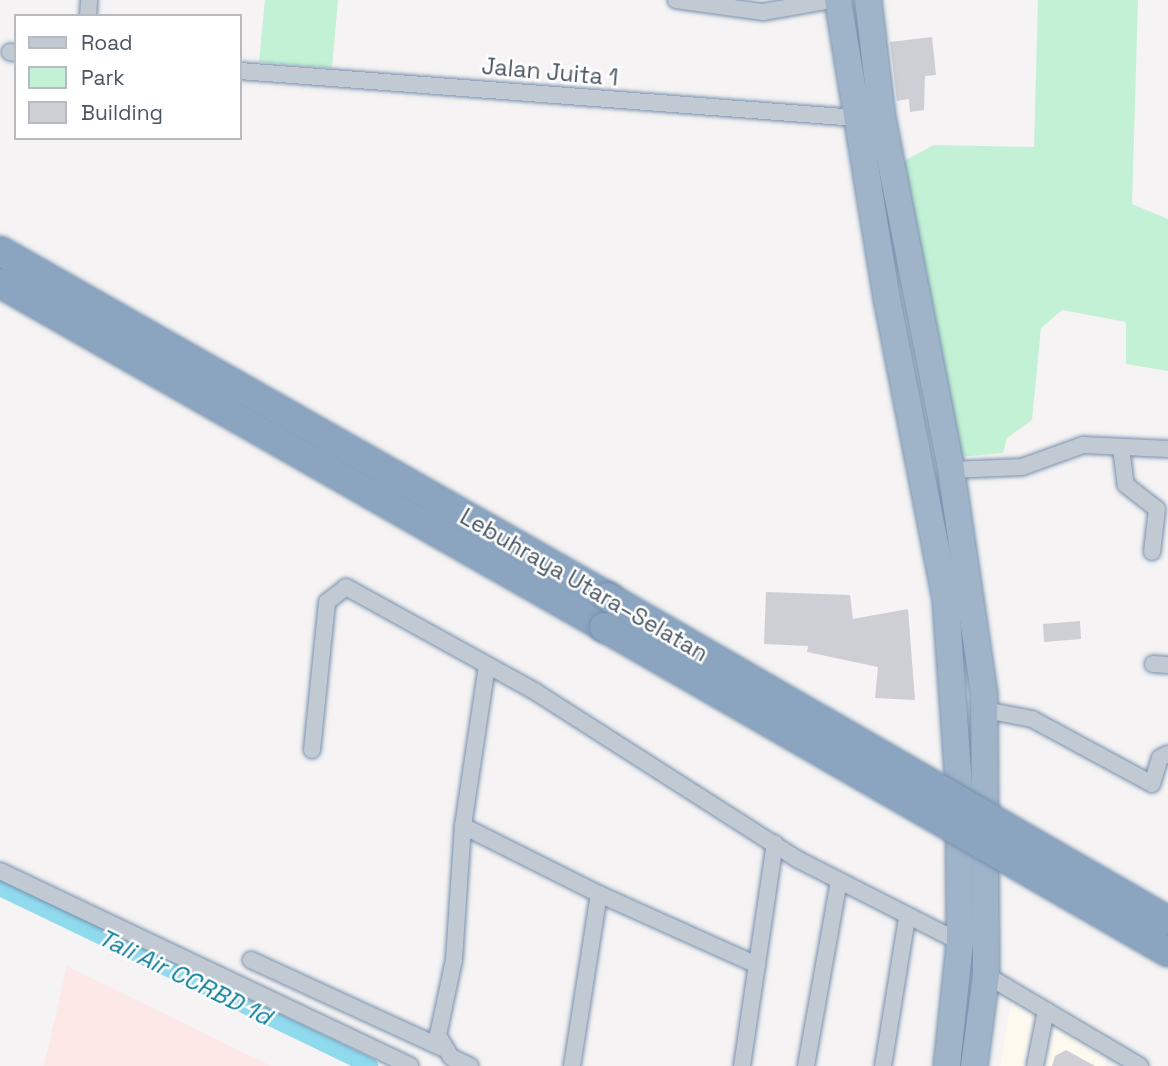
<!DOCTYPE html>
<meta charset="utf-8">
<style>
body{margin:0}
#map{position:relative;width:1168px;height:1066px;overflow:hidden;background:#f5f3f3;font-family:"Space Grotesk",sans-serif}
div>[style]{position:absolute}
.commercial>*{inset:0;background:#fdf9ef}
.medical>*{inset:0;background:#fce8e6}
.green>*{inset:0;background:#c3f1d5}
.canal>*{height:16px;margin:-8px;padding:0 8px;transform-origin:8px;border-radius:8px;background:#90daee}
.building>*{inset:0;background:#cdcfd5}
.roads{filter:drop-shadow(0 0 2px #7690ad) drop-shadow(0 0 2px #7690ad)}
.minor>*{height:16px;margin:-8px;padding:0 8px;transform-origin:8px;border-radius:8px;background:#c1cad2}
.trunk>*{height:26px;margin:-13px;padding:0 13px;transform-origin:13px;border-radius:13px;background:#9fb4c9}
.motorway>*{height:28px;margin:-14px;padding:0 14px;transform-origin:14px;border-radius:14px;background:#8ba5c1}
.bridges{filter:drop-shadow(0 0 2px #7690ad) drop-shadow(0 0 2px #7690ad)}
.motorway-bridge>*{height:28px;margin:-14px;padding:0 14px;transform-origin:14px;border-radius:14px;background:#8ba5c1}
span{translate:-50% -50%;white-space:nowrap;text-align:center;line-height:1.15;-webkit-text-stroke:5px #fff;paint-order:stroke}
.street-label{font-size:23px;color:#4a5661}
.water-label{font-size:24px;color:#0c7c9b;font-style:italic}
.legend{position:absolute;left:14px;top:14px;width:228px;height:126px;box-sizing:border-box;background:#fff;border:2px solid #b7bbc0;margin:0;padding:9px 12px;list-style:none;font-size:21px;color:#4a5661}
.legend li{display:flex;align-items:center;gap:14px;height:35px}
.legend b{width:35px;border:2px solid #b7bbc0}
</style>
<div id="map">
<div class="commercial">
<i style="clip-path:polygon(1015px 981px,1111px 1034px,1105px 1066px,1000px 1066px)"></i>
</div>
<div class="medical">
<i style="clip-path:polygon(67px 966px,271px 1066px,44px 1066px)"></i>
</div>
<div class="green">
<i style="clip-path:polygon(265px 0,338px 0,332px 68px,259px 62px)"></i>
<i style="clip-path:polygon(1038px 0,1138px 0,1132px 204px,1168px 219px,1168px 371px,1126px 364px,1126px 322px,1062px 310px,1041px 328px,1032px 420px,1007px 438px,1003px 453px,958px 457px,904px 161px,934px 145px,1034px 147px)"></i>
</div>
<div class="canal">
<i style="left:0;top:888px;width:411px;rotate:25.7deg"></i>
</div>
<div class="building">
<i style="clip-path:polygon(932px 37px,936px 75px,925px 76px,924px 110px,910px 112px,909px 99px,897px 101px,890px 42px)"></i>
<i style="clip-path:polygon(766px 592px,850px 595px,853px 619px,908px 609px,915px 700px,875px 698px,878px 667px,807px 652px,808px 646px,764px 644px)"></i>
<i style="clip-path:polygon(1080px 621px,1081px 639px,1044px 642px,1043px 624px)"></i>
<i style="clip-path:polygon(1066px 1050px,1095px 1066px,1052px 1066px,1055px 1056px)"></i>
</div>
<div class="roads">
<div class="minor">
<i style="left:676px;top:0;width:88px;rotate:7.9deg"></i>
<i style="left:763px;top:12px;width:69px;rotate:-10deg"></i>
<i style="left:88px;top:16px;width:16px;rotate:-86deg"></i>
<i style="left:10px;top:52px;width:6px;rotate:9deg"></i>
<i style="left:240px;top:71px;width:618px;rotate:4.36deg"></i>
<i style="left:1121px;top:447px;width:38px;rotate:83deg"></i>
<i style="left:1126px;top:485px;width:39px;rotate:38deg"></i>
<i style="left:1157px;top:509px;width:43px;rotate:96.6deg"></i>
<i style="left:951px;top:470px;width:71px;rotate:-2.4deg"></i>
<i style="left:1022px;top:467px;width:65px;rotate:-19.8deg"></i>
<i style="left:1083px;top:445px;width:85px;rotate:2.7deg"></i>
<i style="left:1153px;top:664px;width:15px;rotate:4deg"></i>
<i style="left:985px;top:710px;width:48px;rotate:10.8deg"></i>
<i style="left:1032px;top:719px;width:136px;rotate:28.4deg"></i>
<i style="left:1152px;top:784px;width:27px;rotate:-73deg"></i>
<i style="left:1160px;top:758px;width:9px;rotate:-27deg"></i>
<i style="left:312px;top:750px;width:149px;rotate:-84.2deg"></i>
<i style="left:327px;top:602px;width:24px;rotate:-38deg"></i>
<i style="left:346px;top:587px;width:217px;rotate:28.9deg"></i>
<i style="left:536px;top:692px;width:312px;rotate:32.6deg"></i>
<i style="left:799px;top:860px;width:181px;rotate:27deg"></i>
<i style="left:463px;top:826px;width:152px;rotate:26.6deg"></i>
<i style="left:599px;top:894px;width:173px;rotate:24.2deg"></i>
<i style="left:0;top:871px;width:454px;rotate:25.4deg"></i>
<i style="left:251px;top:960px;width:210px;rotate:24.7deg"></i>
<i style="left:986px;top:975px;width:179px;rotate:30.6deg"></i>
<i style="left:470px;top:1066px;width:21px;rotate:-155deg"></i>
<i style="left:451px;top:1057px;width:26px;rotate:-121deg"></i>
<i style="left:438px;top:1035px;width:77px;rotate:-78deg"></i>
<i style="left:454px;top:960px;width:134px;rotate:-86.2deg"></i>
<i style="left:463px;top:826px;width:162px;rotate:-81.5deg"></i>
<i style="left:572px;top:1066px;width:174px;rotate:-81.1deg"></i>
<i style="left:742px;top:1066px;width:225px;rotate:-81.6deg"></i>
<i style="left:806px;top:1066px;width:188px;rotate:-79.9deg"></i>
<i style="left:883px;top:1066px;width:150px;rotate:-80.8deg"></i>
<i style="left:1035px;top:1066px;width:57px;rotate:-78.9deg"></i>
</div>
<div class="trunk">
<i style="left:838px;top:0;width:303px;rotate:80.7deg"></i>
<i style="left:887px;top:299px;width:308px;rotate:78.9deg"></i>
<i style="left:946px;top:601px;width:186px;rotate:86deg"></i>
<i style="left:959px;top:787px;width:155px;rotate:89.6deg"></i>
<i style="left:960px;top:942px;width:125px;rotate:96deg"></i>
<i style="left:868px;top:0;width:118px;rotate:83.2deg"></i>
<i style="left:882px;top:117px;width:360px;rotate:78.9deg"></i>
<i style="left:951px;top:470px;width:226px;rotate:81.6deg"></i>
<i style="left:984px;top:694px;width:281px;rotate:89.6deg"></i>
<i style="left:986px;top:975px;width:92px;rotate:97.5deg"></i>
</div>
<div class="motorway">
<i style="left:0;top:251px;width:700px;rotate:29.64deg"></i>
<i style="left:0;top:283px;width:695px;rotate:29.66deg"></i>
</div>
</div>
<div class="bridges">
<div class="motorway-bridge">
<i style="left:608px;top:597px;width:647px;rotate:30.05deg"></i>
<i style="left:604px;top:627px;width:651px;rotate:29.95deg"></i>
</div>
</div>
<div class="street-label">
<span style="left:550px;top:72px;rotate:5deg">Jalan Juita 1</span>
<span style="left:584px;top:585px;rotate:30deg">Lebuhraya Utara–Selatan</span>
</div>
<div class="water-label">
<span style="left:185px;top:977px;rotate:26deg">Tali Air CCRBD 1d</span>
</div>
<ul class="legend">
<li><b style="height:9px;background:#c1cad2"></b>Road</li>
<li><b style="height:19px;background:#c3f1d5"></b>Park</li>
<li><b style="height:19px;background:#cdcfd5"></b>Building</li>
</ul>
</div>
